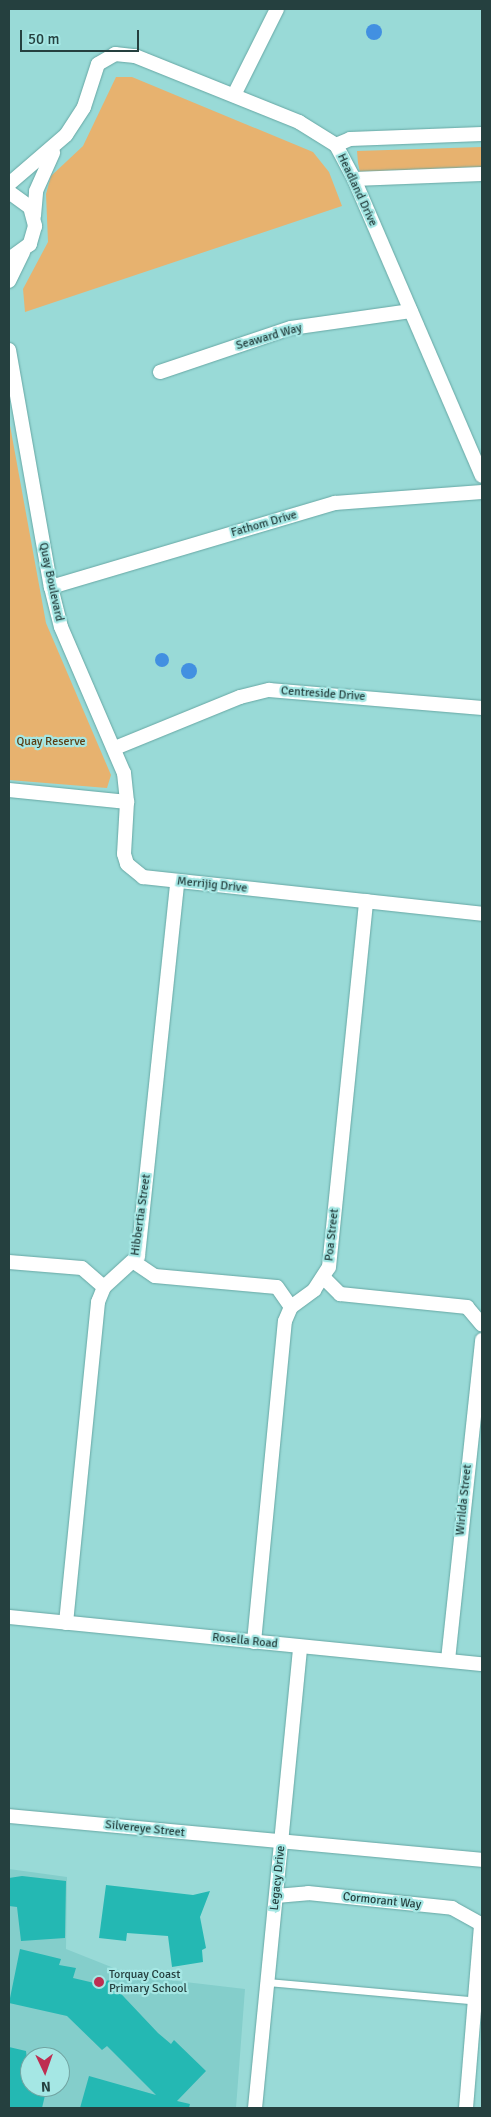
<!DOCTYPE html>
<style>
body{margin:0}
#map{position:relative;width:491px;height:2117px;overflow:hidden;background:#99dad7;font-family:Signika,sans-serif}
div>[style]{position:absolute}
.built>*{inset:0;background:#84cecb}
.green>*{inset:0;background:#e7b26f}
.water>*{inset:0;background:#4290e1}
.round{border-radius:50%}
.building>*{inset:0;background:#24b8b3}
.roads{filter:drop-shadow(0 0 1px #67a7a4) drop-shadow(0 0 1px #67a7a4)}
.service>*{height:7px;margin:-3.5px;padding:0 3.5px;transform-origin:3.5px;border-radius:3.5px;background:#fff}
.minor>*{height:14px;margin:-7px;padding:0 7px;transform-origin:7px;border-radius:7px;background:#fff}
.dots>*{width:14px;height:14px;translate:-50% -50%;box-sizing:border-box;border:2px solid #a5e7e4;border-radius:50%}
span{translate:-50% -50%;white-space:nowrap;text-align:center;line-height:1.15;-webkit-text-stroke:4.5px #a5e7e4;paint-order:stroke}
.street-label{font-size:12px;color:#25403f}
.park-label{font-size:12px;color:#5b3e14}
.poi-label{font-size:12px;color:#25403f}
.left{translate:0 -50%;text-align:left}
.frame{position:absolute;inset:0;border:10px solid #25403f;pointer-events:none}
.north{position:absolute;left:20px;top:2047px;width:50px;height:50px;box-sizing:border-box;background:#a5e7e4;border:1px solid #72a4a2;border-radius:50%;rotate:177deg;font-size:14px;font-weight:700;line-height:20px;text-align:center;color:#25403f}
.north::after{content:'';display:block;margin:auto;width:18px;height:22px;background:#be2e51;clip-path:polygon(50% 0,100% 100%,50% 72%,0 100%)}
.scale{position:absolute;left:20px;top:30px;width:119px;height:22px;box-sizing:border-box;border:2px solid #25403f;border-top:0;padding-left:6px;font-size:15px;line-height:18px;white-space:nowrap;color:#25403f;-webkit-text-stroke:4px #a5e7e4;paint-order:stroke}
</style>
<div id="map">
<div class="built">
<i style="clip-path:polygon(evenodd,9px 1869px,67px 1877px,66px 1949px,134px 1976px,245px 1989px,236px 2108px,9px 2108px,9px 1869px,30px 2057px,60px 2057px,60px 2087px,30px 2087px,30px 2057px)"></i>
</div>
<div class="green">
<i style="clip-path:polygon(116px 77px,132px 77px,313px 152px,329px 172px,342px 206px,25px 312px,23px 289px,48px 242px,46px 194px,51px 176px,83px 146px)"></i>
<i style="clip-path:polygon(482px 147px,482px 167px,360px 172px,358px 163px,357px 151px)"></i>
<i style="clip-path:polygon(9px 420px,46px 623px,111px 775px,107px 788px,9px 780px)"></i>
</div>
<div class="water">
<i class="round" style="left:366px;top:24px;width:16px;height:16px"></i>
<i class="round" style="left:155px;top:653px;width:14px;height:14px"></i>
<i class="round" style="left:181px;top:663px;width:16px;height:16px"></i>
</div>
<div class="building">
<i style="clip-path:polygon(22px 1876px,66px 1881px,65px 1938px,21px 1941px,17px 1907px,9px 1906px,9px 1878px)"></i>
<i style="clip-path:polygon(106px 1885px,193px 1895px,210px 1891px,200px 1917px,206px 1948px,202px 1950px,203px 1962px,172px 1967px,168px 1936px,127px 1933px,126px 1941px,99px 1938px)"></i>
<i style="clip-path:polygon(20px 1949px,61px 1959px,59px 1965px,76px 1968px,73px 1978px,103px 1985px,108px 1980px,158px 2033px,171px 2044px,174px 2040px,206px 2071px,177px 2101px,190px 2104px,189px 2108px,80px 2108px,89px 2076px,156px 2095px,107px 2046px,102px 2050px,67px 2016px,9px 2003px)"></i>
<i style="clip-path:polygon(9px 2047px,26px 2051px,30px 2087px,47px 2087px,42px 2108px,9px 2108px)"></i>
</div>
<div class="roads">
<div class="service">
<i style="left:268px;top:1982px;width:215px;rotate:5.1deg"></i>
</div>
<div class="minor">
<i style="left:234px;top:95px;width:96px;rotate:-63.4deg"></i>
<i style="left:336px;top:145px;width:15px;rotate:-23deg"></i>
<i style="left:350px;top:139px;width:132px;rotate:-2.2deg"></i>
<i style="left:354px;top:179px;width:128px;rotate:-2.2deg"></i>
<i style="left:9px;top:184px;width:75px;rotate:-40.7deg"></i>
<i style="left:66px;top:135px;width:33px;rotate:-57deg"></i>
<i style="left:84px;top:107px;width:45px;rotate:-72deg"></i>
<i style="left:98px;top:64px;width:20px;rotate:-30deg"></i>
<i style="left:115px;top:54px;width:20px;rotate:6deg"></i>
<i style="left:135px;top:56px;width:177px;rotate:21.9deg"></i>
<i style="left:299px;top:122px;width:44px;rotate:31.9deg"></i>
<i style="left:336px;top:145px;width:38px;rotate:62deg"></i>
<i style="left:354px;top:179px;width:323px;rotate:66.7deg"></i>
<i style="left:9px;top:192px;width:26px;rotate:36deg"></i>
<i style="left:30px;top:207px;width:20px;rotate:75deg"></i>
<i style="left:35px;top:226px;width:19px;rotate:106deg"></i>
<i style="left:30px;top:244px;width:26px;rotate:144deg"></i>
<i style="left:34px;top:216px;width:25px;rotate:-85deg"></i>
<i style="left:36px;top:191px;width:42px;rotate:-65.9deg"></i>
<i style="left:9px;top:281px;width:32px;rotate:-64deg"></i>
<i style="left:9px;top:350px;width:241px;rotate:80deg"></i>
<i style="left:51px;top:587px;width:41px;rotate:76deg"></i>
<i style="left:61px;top:627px;width:159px;rotate:66.7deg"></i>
<i style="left:124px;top:773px;width:29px;rotate:84deg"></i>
<i style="left:160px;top:372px;width:138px;rotate:-18.6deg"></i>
<i style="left:291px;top:328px;width:121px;rotate:-8.1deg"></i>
<i style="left:51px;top:587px;width:296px;rotate:-16.5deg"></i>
<i style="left:335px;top:503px;width:147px;rotate:-4.3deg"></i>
<i style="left:115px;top:748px;width:135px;rotate:-22.2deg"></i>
<i style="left:240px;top:697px;width:30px;rotate:-14deg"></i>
<i style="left:269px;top:690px;width:214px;rotate:4.8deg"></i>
<i style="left:9px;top:790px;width:119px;rotate:5.8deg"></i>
<i style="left:127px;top:802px;width:52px;rotate:93.3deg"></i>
<i style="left:124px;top:854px;width:10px;rotate:73deg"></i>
<i style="left:127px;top:864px;width:21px;rotate:39deg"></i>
<i style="left:143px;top:877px;width:341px;rotate:6.2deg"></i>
<i style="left:9px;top:1262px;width:73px;rotate:4.7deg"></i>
<i style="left:82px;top:1268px;width:29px;rotate:41deg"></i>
<i style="left:134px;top:1262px;width:25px;rotate:34deg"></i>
<i style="left:155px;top:1276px;width:122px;rotate:5.2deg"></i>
<i style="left:277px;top:1287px;width:24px;rotate:55deg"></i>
<i style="left:324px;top:1278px;width:23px;rotate:45deg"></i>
<i style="left:340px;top:1294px;width:128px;rotate:5.8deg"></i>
<i style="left:467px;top:1307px;width:23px;rotate:50deg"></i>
<i style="left:9px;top:1617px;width:475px;rotate:5.7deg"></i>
<i style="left:66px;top:1623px;width:323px;rotate:-84.3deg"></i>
<i style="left:98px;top:1302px;width:16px;rotate:-68deg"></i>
<i style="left:104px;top:1287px;width:46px;rotate:-42.4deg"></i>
<i style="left:138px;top:1256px;width:376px;rotate:-84deg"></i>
<i style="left:254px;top:1642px;width:322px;rotate:-84.5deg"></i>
<i style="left:285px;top:1321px;width:15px;rotate:-67deg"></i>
<i style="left:291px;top:1307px;width:29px;rotate:-36deg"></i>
<i style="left:314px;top:1290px;width:27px;rotate:-57deg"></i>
<i style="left:329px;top:1267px;width:368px;rotate:-84.2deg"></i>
<i style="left:448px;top:1660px;width:322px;rotate:-83.9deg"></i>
<i style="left:9px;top:1816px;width:475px;rotate:5.3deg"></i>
<i style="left:276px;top:1896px;width:32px;rotate:-5deg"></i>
<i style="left:308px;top:1893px;width:145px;rotate:5.9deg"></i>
<i style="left:452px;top:1908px;width:33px;rotate:29deg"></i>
<i style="left:255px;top:2108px;width:463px;rotate:-84.4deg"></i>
<i style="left:466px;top:2108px;width:185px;rotate:-85.3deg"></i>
</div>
</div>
<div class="dots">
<i style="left:99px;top:1982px;background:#be2e51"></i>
</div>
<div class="street-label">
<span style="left:357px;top:190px;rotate:65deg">Headland Drive</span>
<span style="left:269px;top:337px;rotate:-16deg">Seaward Way</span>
<span style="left:264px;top:524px;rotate:-16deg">Fathom Drive</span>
<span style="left:51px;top:582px;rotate:78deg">Quay Boulevard</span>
<span style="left:323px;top:694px;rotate:4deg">Centreside Drive</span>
<span style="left:212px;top:885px;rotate:6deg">Merrijig Drive</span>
<span style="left:141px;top:1215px;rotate:-82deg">Hibbertia Street</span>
<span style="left:332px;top:1235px;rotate:-84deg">Poa Street</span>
<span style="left:464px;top:1500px;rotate:-84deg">Wirilda Street</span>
<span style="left:245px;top:1641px;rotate:6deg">Rosella Road</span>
<span style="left:145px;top:1829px;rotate:6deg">Silvereye Street</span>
<span style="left:278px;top:1878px;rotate:-84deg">Legacy Drive</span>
<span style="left:382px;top:1901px;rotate:6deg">Cormorant Way</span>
</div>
<div class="park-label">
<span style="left:51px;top:742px">Quay Reserve</span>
</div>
<div class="poi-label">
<span class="left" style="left:109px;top:1982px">Torquay Coast<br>Primary School</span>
</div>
<div class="frame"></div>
<div class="north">N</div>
<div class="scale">50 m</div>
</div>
